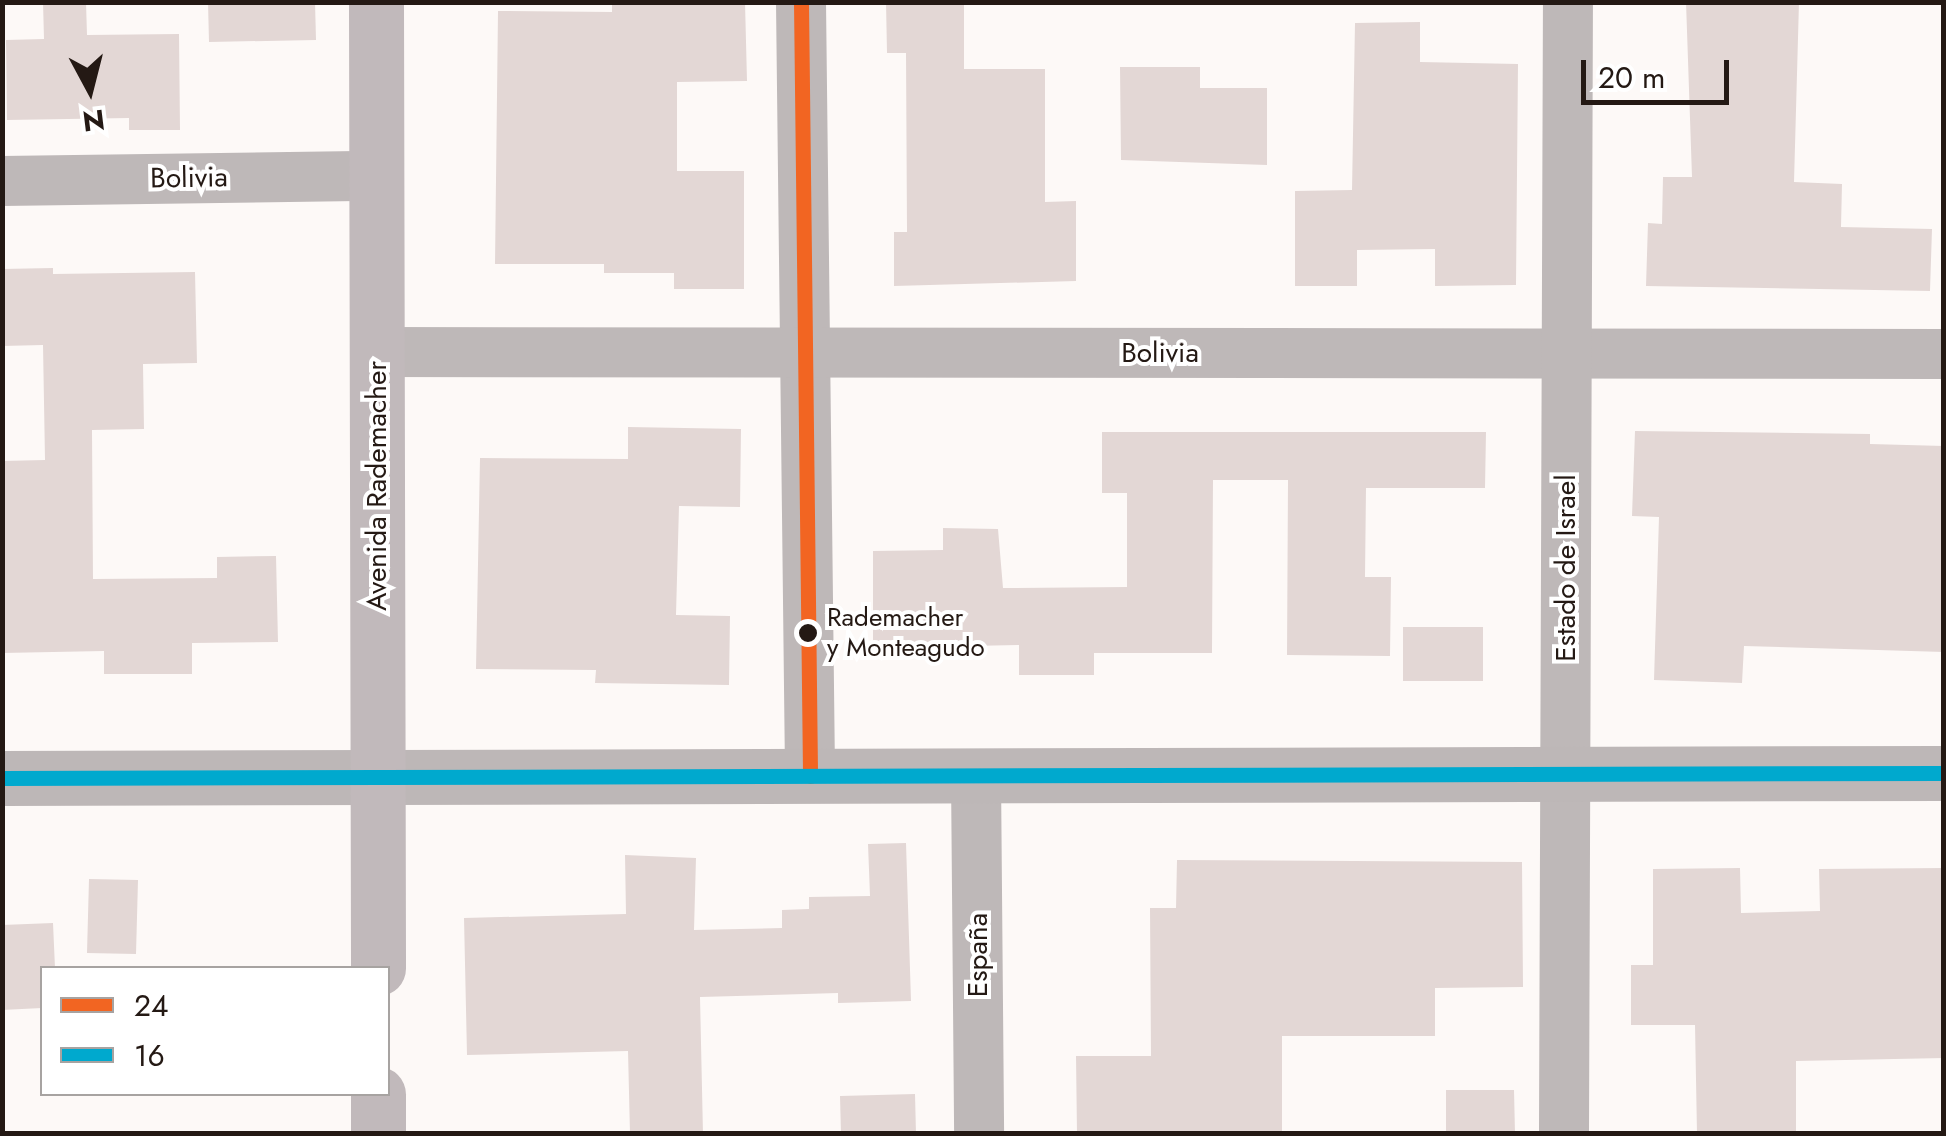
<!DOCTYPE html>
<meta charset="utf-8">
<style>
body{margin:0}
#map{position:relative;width:1946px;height:1136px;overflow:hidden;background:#fdf9f7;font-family:Jost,sans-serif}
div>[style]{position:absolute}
.building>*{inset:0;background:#e3d7d5}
.street>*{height:50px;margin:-25px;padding:0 25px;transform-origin:25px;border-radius:25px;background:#beb8b8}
.secondary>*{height:55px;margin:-27.5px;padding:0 27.5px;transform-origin:27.5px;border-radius:27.5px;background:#bdb7b7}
.primary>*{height:55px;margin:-27.5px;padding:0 27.5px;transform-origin:27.5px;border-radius:27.5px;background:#c1b9bb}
.bus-1>*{height:15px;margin:-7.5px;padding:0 7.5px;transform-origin:7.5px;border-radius:7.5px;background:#f26522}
.bus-2>*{height:15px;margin:-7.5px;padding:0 7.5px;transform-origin:7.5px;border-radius:7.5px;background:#00a9ce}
.dots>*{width:28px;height:28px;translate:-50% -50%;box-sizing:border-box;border:5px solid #fff;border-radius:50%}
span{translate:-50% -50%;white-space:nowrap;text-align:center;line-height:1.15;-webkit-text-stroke:8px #fff;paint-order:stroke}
.bus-label{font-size:26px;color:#241914}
.left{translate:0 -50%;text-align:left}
.street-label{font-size:28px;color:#241914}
.frame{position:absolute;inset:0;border:5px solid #241914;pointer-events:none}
.legend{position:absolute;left:40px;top:966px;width:350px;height:130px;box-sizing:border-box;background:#fff;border:2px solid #a7a3a1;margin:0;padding:12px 18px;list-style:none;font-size:30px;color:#241914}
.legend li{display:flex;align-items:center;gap:20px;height:50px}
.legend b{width:50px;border:2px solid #a7a3a1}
.north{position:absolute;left:40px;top:40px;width:100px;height:100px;-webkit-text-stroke:8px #fff;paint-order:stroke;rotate:173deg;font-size:28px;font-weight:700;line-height:40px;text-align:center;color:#241914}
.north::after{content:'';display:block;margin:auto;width:35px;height:45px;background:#241914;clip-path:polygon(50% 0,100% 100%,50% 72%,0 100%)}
.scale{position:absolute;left:1581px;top:60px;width:148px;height:45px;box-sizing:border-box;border:5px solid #241914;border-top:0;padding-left:12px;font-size:30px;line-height:35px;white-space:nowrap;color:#241914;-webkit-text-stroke:8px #fff;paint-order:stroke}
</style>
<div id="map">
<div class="building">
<i style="clip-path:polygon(43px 2px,86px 2px,87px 35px,179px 34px,180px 130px,129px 130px,129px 118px,7px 120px,6px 40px,44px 39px)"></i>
<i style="clip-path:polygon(208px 2px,315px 2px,316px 40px,209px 42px)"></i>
<i style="clip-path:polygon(612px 2px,745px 2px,747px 81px,677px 82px,677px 171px,744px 171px,744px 289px,674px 289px,674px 273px,604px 273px,604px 264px,495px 264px,498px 11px,612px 12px)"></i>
<i style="clip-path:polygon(886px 2px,964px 2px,964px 69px,1045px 69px,1045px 202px,1076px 201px,1076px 281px,894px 286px,894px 232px,907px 232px,906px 53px,887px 53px)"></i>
<i style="clip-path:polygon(1686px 2px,1799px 2px,1794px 182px,1842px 184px,1841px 227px,1932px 229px,1930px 291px,1646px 286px,1648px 223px,1662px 224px,1663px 177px,1692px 177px)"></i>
<i style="clip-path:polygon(1420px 22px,1420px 62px,1518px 64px,1516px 285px,1435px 286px,1435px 249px,1357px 250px,1357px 286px,1295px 286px,1295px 191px,1352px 190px,1355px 23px)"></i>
<i style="clip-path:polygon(1120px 67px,1200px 67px,1200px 88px,1267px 88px,1267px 165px,1121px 160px)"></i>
<i style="clip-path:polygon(53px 268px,53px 274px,195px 272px,197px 363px,143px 364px,144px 429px,92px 430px,93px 579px,217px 578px,217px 557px,276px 556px,278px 642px,192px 643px,192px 674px,104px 674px,104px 651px,2px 653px,2px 461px,45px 460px,43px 345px,2px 346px,2px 269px)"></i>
<i style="clip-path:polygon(628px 427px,741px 429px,740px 507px,679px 506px,676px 615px,730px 616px,729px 685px,595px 683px,596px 670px,476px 669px,480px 458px,628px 459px)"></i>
<i style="clip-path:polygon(1635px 431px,1870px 434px,1870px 444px,1944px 446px,1944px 652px,1744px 646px,1742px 683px,1654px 680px,1659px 517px,1632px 516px)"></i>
<i style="clip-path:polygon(1102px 432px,1486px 432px,1485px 488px,1366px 488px,1365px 577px,1391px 577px,1390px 656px,1287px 655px,1288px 480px,1213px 480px,1212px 653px,1094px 653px,1094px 675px,1019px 675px,1019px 645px,873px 648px,873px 551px,943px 550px,943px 528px,998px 529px,1003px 588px,1127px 587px,1127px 493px,1102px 493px)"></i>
<i style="clip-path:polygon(1403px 627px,1483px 627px,1483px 681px,1403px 681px)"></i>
<i style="clip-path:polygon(906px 843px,911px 1001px,838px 1003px,838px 993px,700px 997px,703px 1134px,630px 1134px,628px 1051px,467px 1055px,464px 918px,626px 914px,625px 855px,696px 858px,694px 930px,782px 928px,782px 910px,809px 909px,809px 897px,870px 896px,868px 844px)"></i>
<i style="clip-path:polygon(1177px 860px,1522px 862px,1523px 987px,1435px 988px,1435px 1036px,1282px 1036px,1282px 1134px,1077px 1134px,1076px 1056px,1151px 1056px,1150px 908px,1176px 908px)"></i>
<i style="clip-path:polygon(1740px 868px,1741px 913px,1820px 911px,1819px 869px,1944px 868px,1944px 1058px,1796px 1061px,1796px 1134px,1697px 1134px,1695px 1025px,1631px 1025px,1631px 965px,1653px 965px,1653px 869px)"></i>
<i style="clip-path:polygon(89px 879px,138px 880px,136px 954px,87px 953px)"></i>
<i style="clip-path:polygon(53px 923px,55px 968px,42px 968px,42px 1008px,2px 1010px,2px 925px)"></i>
<i style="clip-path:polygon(1446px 1090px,1514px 1090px,1515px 1134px,1446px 1134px)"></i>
<i style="clip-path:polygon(915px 1094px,916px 1134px,841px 1134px,840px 1096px)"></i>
</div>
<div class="street">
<i style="left:801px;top:2px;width:774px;rotate:89.33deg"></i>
<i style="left:2px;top:181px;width:374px;rotate:-0.8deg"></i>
<i style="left:377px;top:352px;width:1567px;rotate:0.07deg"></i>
<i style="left:976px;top:776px;width:358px;rotate:89.5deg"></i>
<i style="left:1564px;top:1134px;width:1132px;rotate:-89.8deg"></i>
</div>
<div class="secondary">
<i style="left:2px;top:778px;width:1942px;rotate:-0.15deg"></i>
</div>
<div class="primary">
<i style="left:376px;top:2px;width:966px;rotate:89.88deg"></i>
<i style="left:378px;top:1094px;width:40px;rotate:90deg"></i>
</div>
<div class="bus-1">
<i style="left:801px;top:2px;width:774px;rotate:89.33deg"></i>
</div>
<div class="bus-2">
<i style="left:2px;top:778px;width:1942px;rotate:-0.15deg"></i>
</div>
<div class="dots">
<i style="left:808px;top:633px;background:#241914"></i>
</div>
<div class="bus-label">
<span class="left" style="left:827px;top:633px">Rademacher<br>y Monteagudo</span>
</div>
<div class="street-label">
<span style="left:189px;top:178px;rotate:-1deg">Bolivia</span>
<span style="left:1160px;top:353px">Bolivia</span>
<span style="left:377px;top:486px;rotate:-90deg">Avenida Rademacher</span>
<span style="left:1566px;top:568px;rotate:-90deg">Estado de Israel</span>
<span style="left:978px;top:955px;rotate:-90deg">España</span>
</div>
<div class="frame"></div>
<ul class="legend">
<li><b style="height:12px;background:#f26522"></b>24</li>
<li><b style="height:12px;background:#00a9ce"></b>16</li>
</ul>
<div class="north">N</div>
<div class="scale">20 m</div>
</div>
